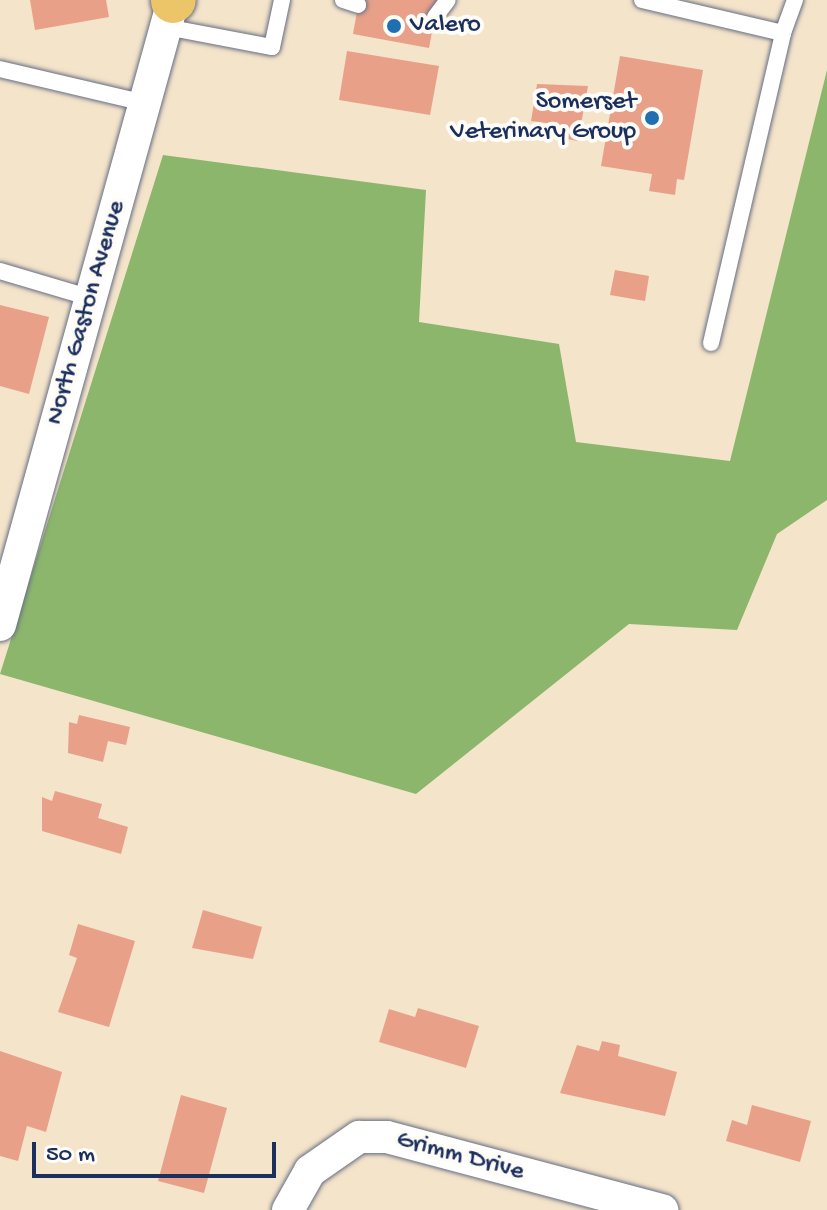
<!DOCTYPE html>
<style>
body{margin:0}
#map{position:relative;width:827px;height:1210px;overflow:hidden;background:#f4e4ca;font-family:"Gochi Hand",sans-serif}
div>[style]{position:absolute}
.forest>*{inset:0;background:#8cb66c}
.building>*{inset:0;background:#e8a089}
.roads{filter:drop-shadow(0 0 2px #676e84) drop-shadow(0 0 2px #676e84)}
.lane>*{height:16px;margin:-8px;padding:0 8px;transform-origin:8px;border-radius:8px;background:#fff}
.street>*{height:32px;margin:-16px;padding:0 16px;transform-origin:16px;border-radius:16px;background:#fff}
.highway>*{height:44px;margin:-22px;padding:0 22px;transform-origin:22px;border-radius:22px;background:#edc569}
.dots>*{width:22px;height:22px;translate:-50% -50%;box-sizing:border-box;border:4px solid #fdfcf7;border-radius:50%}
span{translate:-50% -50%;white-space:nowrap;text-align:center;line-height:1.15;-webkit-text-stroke:8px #fdfcf7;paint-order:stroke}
.poi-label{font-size:26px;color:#1b2f5e}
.left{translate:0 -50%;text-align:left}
.right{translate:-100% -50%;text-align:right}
.street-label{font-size:26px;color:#1b2f5e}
.scale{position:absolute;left:32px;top:1142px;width:244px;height:36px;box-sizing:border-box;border:4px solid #1b2f5e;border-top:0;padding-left:10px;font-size:24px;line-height:28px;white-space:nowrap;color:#1b2f5e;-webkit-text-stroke:6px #fdfcf7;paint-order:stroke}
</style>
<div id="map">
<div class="forest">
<i style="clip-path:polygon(827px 70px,827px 500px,777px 534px,737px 630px,629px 624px,416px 794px,0 674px,163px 155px,426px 190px,419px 322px,559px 344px,576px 442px,730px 461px)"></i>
</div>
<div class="building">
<i style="clip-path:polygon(30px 0,106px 0,109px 17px,35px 30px)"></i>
<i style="clip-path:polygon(359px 0,438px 0,429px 48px,353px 34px)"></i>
<i style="clip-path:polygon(347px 51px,439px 66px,430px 115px,339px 100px)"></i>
<i style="clip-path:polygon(620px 56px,703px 70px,684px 180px,677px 179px,675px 195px,649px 191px,652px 174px,601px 166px)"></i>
<i style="clip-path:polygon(537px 84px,588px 86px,578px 141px,560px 138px,562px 125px,531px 121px)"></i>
<i style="clip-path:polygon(615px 270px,649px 276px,645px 301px,610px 295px)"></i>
<i style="clip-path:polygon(0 305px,49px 317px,29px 394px,0 386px)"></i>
<i style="clip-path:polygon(79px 715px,130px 727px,126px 745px,108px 741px,103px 762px,68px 753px,69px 722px,77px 724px)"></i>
<i style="clip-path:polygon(55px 791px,102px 804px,98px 818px,128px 827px,121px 854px,42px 831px,42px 797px,52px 801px)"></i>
<i style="clip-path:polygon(203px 910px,262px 927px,253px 959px,192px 948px)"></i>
<i style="clip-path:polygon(78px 924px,135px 941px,109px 1027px,58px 1012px,77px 958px,69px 955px)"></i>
<i style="clip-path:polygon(418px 1008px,479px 1026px,466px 1068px,379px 1042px,389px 1009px,415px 1017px)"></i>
<i style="clip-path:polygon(602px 1041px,620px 1045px,618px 1056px,677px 1072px,665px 1116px,560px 1093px,577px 1045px,599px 1051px)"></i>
<i style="clip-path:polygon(0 1051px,62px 1072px,46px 1132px,27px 1126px,18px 1161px,0 1156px)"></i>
<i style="clip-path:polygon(181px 1095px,227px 1108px,204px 1193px,158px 1181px)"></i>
<i style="clip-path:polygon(752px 1105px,811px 1121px,800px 1162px,726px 1141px,732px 1120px,747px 1125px)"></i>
</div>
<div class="roads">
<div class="lane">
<i style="left:343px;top:0;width:16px;rotate:18deg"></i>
<i style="left:642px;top:0;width:145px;rotate:13.2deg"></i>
<i style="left:783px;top:33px;width:35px;rotate:-70deg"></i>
<i style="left:435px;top:17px;width:21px;rotate:-53deg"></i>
<i style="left:166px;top:27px;width:108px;rotate:10.7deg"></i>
<i style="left:272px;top:47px;width:48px;rotate:-78deg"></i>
<i style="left:0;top:69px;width:149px;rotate:13.2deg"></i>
<i style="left:0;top:271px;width:95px;rotate:16.5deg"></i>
<i style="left:711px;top:343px;width:318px;rotate:-76.9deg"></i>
</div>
<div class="street">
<i style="left:0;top:625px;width:648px;rotate:-74.5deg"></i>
<i style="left:288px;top:1210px;width:45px;rotate:-60.6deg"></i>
<i style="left:310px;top:1171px;width:60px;rotate:-34.8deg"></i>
<i style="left:359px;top:1137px;width:28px"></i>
<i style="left:387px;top:1137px;width:285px;rotate:14.9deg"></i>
</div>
<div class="highway">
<i style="left:173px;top:1px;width:1px;rotate:-45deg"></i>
</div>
</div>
<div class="dots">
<i style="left:394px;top:26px;background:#1f6fb2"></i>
<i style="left:652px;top:118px;background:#1f6fb2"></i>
</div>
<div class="poi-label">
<span class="left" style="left:410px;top:26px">Valero</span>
<span class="right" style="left:636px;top:118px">Somerset<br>Veterinary Group</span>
</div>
<div class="street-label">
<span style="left:87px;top:313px;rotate:-74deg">North Gaston Avenue</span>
<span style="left:460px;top:1157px;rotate:15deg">Grimm Drive</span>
</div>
<div class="scale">50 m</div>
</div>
